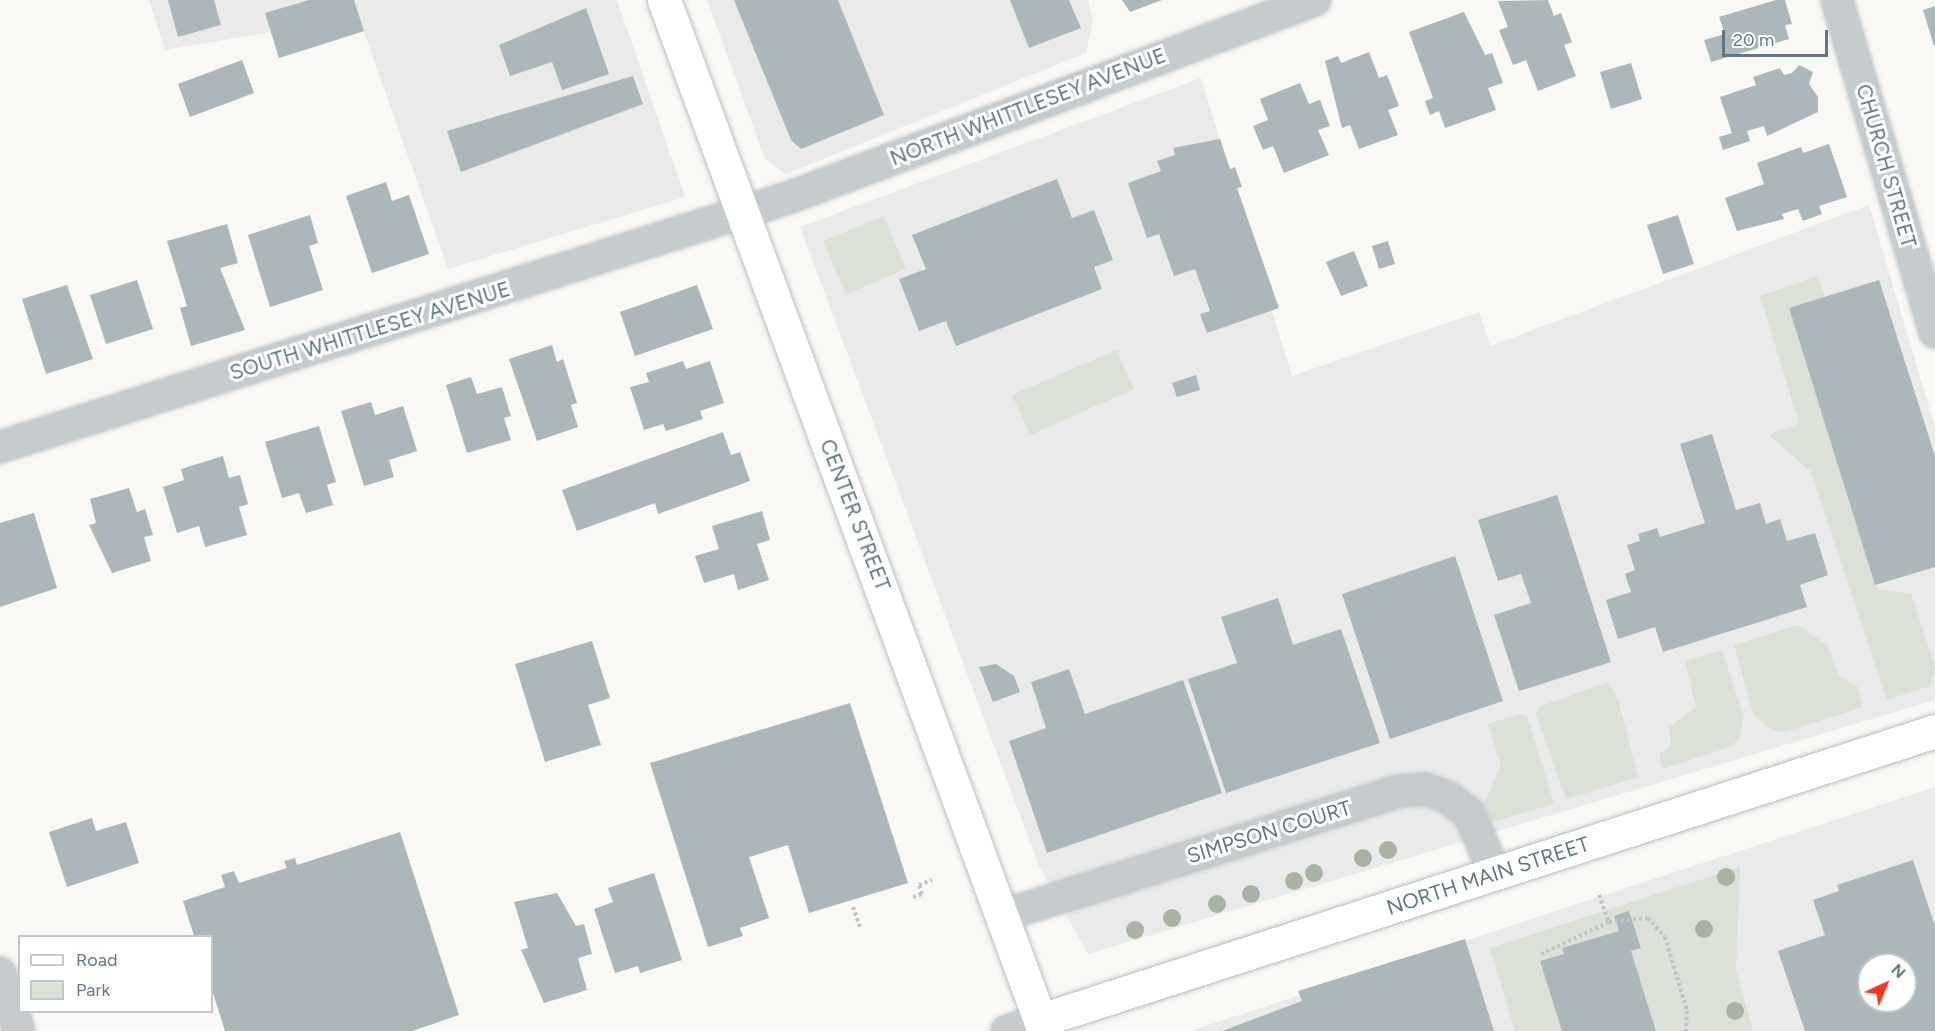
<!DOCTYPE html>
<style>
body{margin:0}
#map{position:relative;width:1935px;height:1031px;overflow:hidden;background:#f9f8f5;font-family:Figtree,sans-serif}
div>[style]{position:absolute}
.built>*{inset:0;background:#e9eae9}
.green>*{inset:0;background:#dbe1d6}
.building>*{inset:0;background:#acb7bb}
.path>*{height:4px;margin-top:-2px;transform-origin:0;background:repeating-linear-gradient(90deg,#c1c4c6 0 3px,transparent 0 6px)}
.roads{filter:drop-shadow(0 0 2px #b8bfc2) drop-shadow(0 0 2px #b8bfc2)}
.street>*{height:30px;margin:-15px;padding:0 15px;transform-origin:15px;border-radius:15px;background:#c6cbce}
.secondary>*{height:33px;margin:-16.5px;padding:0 16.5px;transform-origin:16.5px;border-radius:16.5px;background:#fff}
.trees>*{width:18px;height:18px;margin:-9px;border-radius:50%;background:#a9b3a3}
span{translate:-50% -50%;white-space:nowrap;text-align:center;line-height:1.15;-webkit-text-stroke:6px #fff;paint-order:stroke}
.street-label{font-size:21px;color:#617883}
.legend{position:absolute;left:18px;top:935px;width:195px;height:78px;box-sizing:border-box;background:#fff;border:2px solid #c0c9cd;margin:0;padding:8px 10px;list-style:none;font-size:18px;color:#617883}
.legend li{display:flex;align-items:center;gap:12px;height:30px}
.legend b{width:30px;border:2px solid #c0c9cd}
.north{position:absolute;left:1857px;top:953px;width:60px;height:60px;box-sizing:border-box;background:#fff;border:2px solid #c0c9cd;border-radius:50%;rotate:44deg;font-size:16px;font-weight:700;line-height:24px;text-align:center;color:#617883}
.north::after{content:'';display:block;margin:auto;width:21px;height:27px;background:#f2391c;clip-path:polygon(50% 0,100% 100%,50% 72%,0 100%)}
.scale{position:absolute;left:1722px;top:30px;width:106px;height:27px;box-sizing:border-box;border:3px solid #617883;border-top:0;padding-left:8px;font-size:18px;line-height:21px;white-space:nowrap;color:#617883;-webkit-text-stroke:4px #fff;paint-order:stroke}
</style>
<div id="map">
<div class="built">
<i style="clip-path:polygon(149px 0,617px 0,685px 197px,448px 269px,364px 32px,279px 58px,271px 32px,165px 50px)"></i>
<i style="clip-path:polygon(707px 0,1088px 0,1093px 20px,1086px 53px,786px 174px,765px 159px)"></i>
<i style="clip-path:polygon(1201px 78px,1292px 376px,1479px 312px,1490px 346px,1869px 205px,1935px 427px,1935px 700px,1088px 954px,1039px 866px,800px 227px)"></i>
<i style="clip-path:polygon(evenodd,1935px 787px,1935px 1031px,1190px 1031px,1935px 787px,1869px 965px,1905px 965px,1905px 1001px,1869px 1001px,1869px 965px)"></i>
</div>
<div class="green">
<i style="clip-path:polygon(884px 216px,906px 269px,846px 294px,823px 241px)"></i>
<i style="clip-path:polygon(1818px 276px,1825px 297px,1789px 308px,1875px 585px,1880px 590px,1911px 593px,1935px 667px,1930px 686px,1887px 700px,1811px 472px,1769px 435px,1799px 423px,1760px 296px)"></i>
<i style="clip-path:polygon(1116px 350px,1134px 389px,1030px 435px,1012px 395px)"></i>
<i style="clip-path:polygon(1798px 625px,1828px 646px,1839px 676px,1858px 687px,1863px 707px,1784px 732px,1773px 730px,1754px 716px,1734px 645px)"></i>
<i style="clip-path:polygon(1722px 650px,1744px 717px,1739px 739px,1730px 747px,1663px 769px,1659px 754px,1671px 745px,1669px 728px,1696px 707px,1685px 661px)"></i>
<i style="clip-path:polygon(1608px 682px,1618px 699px,1638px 777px,1566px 799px,1536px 714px,1539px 707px)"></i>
<i style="clip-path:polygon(1519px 714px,1527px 716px,1554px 804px,1492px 822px,1484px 804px,1501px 766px,1488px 724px)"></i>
<i style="clip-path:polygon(1740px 867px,1736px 970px,1753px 1031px,1656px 1031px,1631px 951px,1641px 948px,1629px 911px,1615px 916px,1619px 931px,1563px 948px,1564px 954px,1540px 961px,1562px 1031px,1515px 1031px,1490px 948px)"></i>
</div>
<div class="building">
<i style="clip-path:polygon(168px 0,214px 0,221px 25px,178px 37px)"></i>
<i style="clip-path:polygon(309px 0,354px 0,364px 31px,279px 58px,265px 13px)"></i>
<i style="clip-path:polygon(734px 0,838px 0,884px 115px,801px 149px,791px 140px)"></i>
<i style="clip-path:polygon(1010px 0,1069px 0,1081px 28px,1029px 48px)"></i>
<i style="clip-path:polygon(1122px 0,1162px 0,1130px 12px)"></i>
<i style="clip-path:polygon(1548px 0,1554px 16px,1561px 13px,1572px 42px,1564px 45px,1576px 76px,1538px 91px,1526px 60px,1513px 65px,1499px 30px,1508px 27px,1498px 1px)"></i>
<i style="clip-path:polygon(1776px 0,1785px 0,1792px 24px,1785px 25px,1789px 39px,1711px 62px,1704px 40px,1725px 34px,1719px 17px)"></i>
<i style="clip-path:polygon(1935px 6px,1935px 45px,1934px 46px,1923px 10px)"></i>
<i style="clip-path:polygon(586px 8px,609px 74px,562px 90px,552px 62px,510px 76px,499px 45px)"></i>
<i style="clip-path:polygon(1464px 12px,1485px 55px,1492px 53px,1503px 83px,1488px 88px,1496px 110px,1445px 128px,1439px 111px,1430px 115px,1425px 101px,1433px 98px,1409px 32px)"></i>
<i style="clip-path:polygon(1369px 52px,1379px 78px,1387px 75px,1399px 106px,1388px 110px,1398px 135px,1359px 149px,1350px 125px,1342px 128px,1325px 61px,1338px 56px,1341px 63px)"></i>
<i style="clip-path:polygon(242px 60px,254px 93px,190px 117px,178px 84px)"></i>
<i style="clip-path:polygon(1631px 63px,1642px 99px,1611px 109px,1600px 72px)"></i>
<i style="clip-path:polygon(1799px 65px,1813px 72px,1809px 84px,1818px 97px,1818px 112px,1767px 136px,1764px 126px,1747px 131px,1750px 141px,1723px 150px,1719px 137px,1732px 133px,1720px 97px,1756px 85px,1753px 77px,1780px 68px,1784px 75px,1792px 73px)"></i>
<i style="clip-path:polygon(633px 76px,643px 104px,461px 172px,447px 131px)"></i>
<i style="clip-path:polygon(1300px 83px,1309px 104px,1320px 100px,1330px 126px,1318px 130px,1329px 155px,1284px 173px,1273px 146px,1263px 150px,1253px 126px,1268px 120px,1260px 99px)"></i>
<i style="clip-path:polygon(1220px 139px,1230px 169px,1235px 167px,1242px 187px,1237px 188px,1279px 308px,1207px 333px,1200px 314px,1210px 311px,1195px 269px,1174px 276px,1159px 234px,1147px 238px,1128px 183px,1161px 171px,1157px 161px,1175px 155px,1173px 148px)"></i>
<i style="clip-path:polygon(1829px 144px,1847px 197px,1819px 206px,1822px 214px,1803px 221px,1798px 209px,1782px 214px,1784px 219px,1737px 231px,1725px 198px,1764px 184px,1757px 163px,1801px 147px,1803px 153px)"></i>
<i style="clip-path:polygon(1057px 179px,1072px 218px,1094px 210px,1113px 260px,1094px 267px,1102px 289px,956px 346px,946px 321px,919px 331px,899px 279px,926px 269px,912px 235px)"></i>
<i style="clip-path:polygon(386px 182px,392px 201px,409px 195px,429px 254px,372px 273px,346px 196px)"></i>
<i style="clip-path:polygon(310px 215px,318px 243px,309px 246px,323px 290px,270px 307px,248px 235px)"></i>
<i style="clip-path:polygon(1678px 215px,1694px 264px,1663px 274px,1647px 225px)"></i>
<i style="clip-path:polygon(227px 224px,238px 263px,220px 268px,245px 330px,191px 346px,180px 308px,187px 306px,167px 241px)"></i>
<i style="clip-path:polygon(1388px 241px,1395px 264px,1379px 269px,1372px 246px)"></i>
<i style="clip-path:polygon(1354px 251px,1368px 286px,1341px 296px,1326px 262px)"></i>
<i style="clip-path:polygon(137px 280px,153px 329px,106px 344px,90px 295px)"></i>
<i style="clip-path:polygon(1879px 280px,1935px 456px,1935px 567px,1875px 585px,1789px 308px)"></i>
<i style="clip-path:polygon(67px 285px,93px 359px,46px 374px,22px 299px)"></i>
<i style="clip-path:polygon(697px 285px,713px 329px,635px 356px,620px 312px)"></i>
<i style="clip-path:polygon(552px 345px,557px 362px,563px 359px,577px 403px,571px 405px,578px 427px,537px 441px,509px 359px)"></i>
<i style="clip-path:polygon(683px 361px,686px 369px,710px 361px,724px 403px,700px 411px,703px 419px,666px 431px,663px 424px,644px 430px,630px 387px,649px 382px,646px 373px)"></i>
<i style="clip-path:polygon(1196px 375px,1200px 390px,1177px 397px,1172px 383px)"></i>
<i style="clip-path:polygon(471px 377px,477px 394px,502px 387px,511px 416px,504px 418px,511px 440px,467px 453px,446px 385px)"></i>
<i style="clip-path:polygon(371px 402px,375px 415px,403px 406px,417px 451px,389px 460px,394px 477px,364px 486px,341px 411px)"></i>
<i style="clip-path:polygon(319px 426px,336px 482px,327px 485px,333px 505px,306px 513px,299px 493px,282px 498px,265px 442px)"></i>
<i style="clip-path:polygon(723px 432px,731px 455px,740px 452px,750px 481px,658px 514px,655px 503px,577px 531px,562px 490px)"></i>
<i style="clip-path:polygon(1712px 434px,1736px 510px,1760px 503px,1766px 524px,1780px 519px,1787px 541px,1815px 533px,1828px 575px,1800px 585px,1807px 607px,1663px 652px,1655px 627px,1618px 639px,1606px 600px,1631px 592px,1625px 574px,1635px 570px,1627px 545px,1640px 541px,1638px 534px,1657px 528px,1660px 537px,1705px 523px,1680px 444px)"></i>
<i style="clip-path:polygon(223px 456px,229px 478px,240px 475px,248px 504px,239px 507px,247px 535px,205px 547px,199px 526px,177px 533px,163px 487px,184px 480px,181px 469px)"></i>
<i style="clip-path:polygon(129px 488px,137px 512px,145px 509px,153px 535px,144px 537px,151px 561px,112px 573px,89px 525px,96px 523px,90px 499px)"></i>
<i style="clip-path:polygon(1557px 495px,1611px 662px,1519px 691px,1494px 615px,1531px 603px,1521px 574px,1498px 581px,1478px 520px)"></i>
<i style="clip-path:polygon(762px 511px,770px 540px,757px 544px,769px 580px,738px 590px,734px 574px,704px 583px,695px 556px,719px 549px,712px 526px)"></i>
<i style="clip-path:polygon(34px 513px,57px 588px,0 607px,0 523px)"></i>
<i style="clip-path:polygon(1455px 556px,1503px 701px,1390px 739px,1342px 594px)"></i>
<i style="clip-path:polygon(1278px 598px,1293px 645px,1341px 629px,1380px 743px,1226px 793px,1188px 679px,1237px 663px,1221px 617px)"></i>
<i style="clip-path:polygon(592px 641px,610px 698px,588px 705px,601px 745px,545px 762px,515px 664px)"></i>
<i style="clip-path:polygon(996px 664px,1014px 676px,1020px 692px,993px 702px,979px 667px)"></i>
<i style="clip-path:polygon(1069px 669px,1085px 714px,1183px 680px,1222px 793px,1047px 853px,1009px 741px,1046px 728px,1031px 682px)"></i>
<i style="clip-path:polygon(850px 703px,908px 883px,809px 913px,788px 845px,749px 857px,769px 918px,740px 928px,743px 936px,708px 947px,650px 763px)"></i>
<i style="clip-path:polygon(92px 818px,96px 831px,126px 822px,139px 863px,67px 887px,49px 832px)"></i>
<i style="clip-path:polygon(400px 832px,459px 1015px,412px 1031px,225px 1031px,212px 990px,212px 936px,194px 936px,183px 901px,225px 887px,221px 875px,234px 871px,239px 883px,287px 868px,284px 861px,295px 858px,297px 865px)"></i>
<i style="clip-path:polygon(evenodd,1913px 860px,1935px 926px,1935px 1031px,1805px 1031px,1778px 951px,1825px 935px,1813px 900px,1839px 891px,1837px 885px,1913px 860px,1869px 965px,1905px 965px,1905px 1001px,1869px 1001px,1869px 965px)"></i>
<i style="clip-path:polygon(654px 873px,682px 960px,640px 973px,638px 966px,615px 973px,594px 909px,613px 902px,608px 888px)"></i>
<i style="clip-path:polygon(557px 893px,576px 926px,584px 924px,592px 954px,578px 958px,587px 990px,544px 1003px,521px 950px,528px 948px,514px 902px)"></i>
<i style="clip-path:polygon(1629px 911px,1641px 948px,1631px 951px,1656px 1031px,1562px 1031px,1540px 961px,1564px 954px,1562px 948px,1619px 931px,1614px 916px)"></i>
<i style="clip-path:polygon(1465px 939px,1494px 1031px,1222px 1031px,1302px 1001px,1298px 991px)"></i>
</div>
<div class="path">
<i style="left:1599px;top:895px;width:29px;rotate:70deg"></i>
<i style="left:913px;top:897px;width:9px;rotate:-18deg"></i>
<i style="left:922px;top:894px;width:9px;rotate:-108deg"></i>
<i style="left:919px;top:885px;width:14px;rotate:-21deg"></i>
<i style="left:853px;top:907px;width:21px;rotate:71deg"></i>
<i style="left:1541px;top:954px;width:75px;rotate:-25.2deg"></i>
<i style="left:1609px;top:922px;width:39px;rotate:-6deg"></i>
<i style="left:1648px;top:918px;width:25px;rotate:48deg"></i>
<i style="left:1665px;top:937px;width:77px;rotate:73.4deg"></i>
<i style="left:1687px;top:1011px;width:20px;rotate:93deg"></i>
</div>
<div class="roads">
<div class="street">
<i style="left:1837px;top:0;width:346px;rotate:73.6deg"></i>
<i style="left:0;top:447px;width:826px;rotate:-17.54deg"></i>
<i style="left:788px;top:198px;width:563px;rotate:-20.59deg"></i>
<i style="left:1004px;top:915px;width:415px;rotate:-17.4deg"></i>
<i style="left:1400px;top:791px;width:25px;rotate:-5deg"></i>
<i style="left:1425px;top:789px;width:23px;rotate:20deg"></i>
<i style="left:1447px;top:797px;width:27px;rotate:36deg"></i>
<i style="left:1469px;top:813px;width:66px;rotate:66.9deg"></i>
<i style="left:0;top:973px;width:61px;rotate:71.9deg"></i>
<i style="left:1007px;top:1031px;width:36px;rotate:-18deg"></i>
</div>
<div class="secondary">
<i style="left:664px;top:0;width:1099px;rotate:69.77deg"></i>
<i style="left:1041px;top:1020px;width:940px;rotate:-17.91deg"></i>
</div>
</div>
<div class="trees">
<i style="left:1388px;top:850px"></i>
<i style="left:1363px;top:858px"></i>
<i style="left:1314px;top:873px"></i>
<i style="left:1726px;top:877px"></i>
<i style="left:1294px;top:881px"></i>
<i style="left:1251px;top:894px"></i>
<i style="left:1217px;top:904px"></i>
<i style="left:1172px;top:918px"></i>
<i style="left:1704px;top:929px"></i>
<i style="left:1135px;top:930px"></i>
<i style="left:1735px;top:1011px"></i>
</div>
<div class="street-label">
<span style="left:1028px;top:107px;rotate:-21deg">NORTH WHITTLESEY AVENUE</span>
<span style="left:1886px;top:166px;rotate:74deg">CHURCH STREET</span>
<span style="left:370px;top:331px;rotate:-17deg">SOUTH WHITTLESEY AVENUE</span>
<span style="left:855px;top:515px;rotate:69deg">CENTER STREET</span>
<span style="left:1269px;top:832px;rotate:-17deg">SIMPSON COURT</span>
<span style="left:1488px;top:876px;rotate:-18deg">NORTH MAIN STREET</span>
</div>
<ul class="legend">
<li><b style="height:8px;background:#fff"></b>Road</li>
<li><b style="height:16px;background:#dbe1d6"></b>Park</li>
</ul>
<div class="north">N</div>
<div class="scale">20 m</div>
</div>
